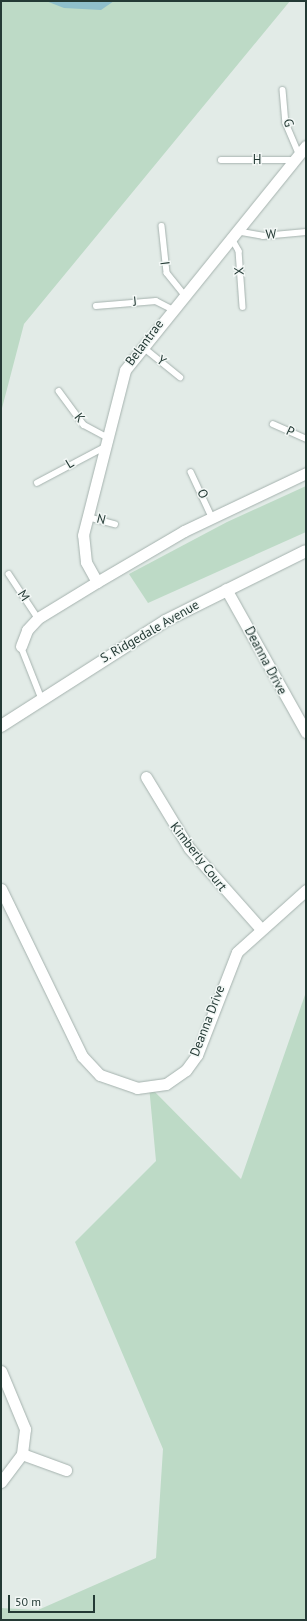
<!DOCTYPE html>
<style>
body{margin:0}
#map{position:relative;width:307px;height:1621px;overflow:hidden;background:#e2ebe7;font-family:"PT Sans",sans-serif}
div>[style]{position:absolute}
.green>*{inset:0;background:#bddac6}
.water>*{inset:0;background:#8fbfcb}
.roads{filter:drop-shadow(0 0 1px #a5b2ae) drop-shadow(0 0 1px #a5b2ae)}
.lane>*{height:5.5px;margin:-2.75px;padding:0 2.75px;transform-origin:2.75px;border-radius:2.75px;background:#fff}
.street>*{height:11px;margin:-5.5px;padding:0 5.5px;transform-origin:5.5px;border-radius:5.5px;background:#fff}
.secondary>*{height:12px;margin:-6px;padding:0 6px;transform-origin:6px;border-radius:6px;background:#fff}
span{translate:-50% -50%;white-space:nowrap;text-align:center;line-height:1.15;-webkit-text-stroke:3px #f2f7f5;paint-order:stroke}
.street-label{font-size:13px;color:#243a35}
.frame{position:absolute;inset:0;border:2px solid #243a35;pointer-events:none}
.scale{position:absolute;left:8px;top:1595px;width:87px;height:18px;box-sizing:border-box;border:2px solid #243a35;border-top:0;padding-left:5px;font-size:12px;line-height:14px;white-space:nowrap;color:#243a35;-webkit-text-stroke:3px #f2f7f5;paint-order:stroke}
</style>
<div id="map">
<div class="green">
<i style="clip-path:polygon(1px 1px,290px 1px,24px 324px,1px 412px)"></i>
<i style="clip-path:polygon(306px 486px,306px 532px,148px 603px,129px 574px,227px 522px)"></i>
<i style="clip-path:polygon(306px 992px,306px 1620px,1px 1620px,1px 1608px,38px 1610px,156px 1558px,163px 1449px,75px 1242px,156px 1161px,149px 1086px,241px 1179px)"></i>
</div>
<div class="water">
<i style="clip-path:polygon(46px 1px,114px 1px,101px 10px,64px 8px)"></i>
</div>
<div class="roads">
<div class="lane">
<i style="left:283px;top:90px;width:33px;rotate:85deg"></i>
<i style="left:286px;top:123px;width:34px;rotate:67deg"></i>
<i style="left:221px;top:160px;width:73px"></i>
<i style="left:162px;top:226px;width:47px;rotate:83.9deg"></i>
<i style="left:167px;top:273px;width:27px;rotate:51deg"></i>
<i style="left:236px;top:231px;width:27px;rotate:10deg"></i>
<i style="left:263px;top:236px;width:43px;rotate:-5.3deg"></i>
<i style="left:231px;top:237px;width:16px;rotate:60deg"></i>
<i style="left:239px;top:251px;width:56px;rotate:85.9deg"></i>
<i style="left:96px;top:306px;width:60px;rotate:-4.8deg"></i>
<i style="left:156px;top:301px;width:18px;rotate:27deg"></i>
<i style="left:143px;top:347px;width:48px;rotate:39deg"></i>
<i style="left:59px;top:391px;width:42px;rotate:53.7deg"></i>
<i style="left:84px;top:425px;width:26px;rotate:28deg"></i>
<i style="left:273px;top:424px;width:36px;rotate:24deg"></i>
<i style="left:191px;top:472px;width:50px;rotate:65deg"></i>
<i style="left:37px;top:483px;width:77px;rotate:-27.9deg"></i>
<i style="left:88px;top:517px;width:28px;rotate:15deg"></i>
<i style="left:9px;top:574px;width:53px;rotate:56.6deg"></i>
<i style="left:21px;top:646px;width:57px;rotate:68.4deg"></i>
</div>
<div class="street">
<i style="left:97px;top:582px;width:23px;rotate:-119deg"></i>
<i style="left:86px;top:562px;width:27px;rotate:-96deg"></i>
<i style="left:83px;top:535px;width:170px;rotate:-75.7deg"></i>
<i style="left:125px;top:370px;width:288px;rotate:-51.1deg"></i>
<i style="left:226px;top:589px;width:164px;rotate:60.8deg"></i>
<i style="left:21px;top:646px;width:17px;rotate:-69deg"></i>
<i style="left:27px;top:630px;width:16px;rotate:-47deg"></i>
<i style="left:38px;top:618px;width:69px;rotate:-31.4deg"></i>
<i style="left:97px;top:582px;width:101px;rotate:-30.4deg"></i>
<i style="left:184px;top:531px;width:135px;rotate:-25.4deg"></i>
<i style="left:146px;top:777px;width:83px;rotate:58.8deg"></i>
<i style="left:189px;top:848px;width:108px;rotate:48.4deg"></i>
<i style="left:1px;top:889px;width:186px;rotate:64.1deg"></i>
<i style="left:82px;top:1056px;width:26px;rotate:47deg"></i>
<i style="left:100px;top:1075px;width:39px;rotate:19deg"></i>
<i style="left:137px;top:1088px;width:29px;rotate:-8deg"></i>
<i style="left:166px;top:1084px;width:24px;rotate:-35deg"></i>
<i style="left:186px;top:1070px;width:19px;rotate:-54deg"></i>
<i style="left:197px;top:1055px;width:110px;rotate:-68.8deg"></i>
<i style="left:237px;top:952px;width:93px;rotate:-41.9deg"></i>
<i style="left:1px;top:1371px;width:63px;rotate:67.5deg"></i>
<i style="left:25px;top:1429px;width:25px;rotate:97deg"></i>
<i style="left:22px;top:1454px;width:35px;rotate:127deg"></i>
<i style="left:22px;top:1454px;width:47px;rotate:20deg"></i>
</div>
<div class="secondary">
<i style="left:1px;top:726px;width:195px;rotate:-32.6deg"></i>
<i style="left:165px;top:621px;width:157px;rotate:-26.4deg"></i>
</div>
</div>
<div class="street-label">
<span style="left:288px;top:123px;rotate:76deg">G</span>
<span style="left:257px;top:160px">H</span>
<span style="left:271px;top:235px;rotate:-3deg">W</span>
<span style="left:166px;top:263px;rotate:-97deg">I</span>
<span style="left:240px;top:271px;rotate:-94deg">X</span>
<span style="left:135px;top:302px;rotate:-6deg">J</span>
<span style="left:145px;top:343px;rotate:-53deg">Belantrae</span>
<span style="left:161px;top:361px;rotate:39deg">Y</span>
<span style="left:79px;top:418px;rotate:51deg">K</span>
<span style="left:290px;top:432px;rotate:25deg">P</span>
<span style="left:70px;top:464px;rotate:-31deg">L</span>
<span style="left:202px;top:494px;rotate:65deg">O</span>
<span style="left:101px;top:520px;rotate:14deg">N</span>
<span style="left:23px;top:596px;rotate:57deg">M</span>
<span style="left:150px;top:632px;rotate:-30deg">S. Ridgedale Avenue</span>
<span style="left:265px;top:661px;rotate:62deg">Deanna Drive</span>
<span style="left:198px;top:857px;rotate:52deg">Kimberly Court</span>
<span style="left:208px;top:1021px;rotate:-69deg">Deanna Drive</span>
</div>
<div class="frame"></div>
<div class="scale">50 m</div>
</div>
